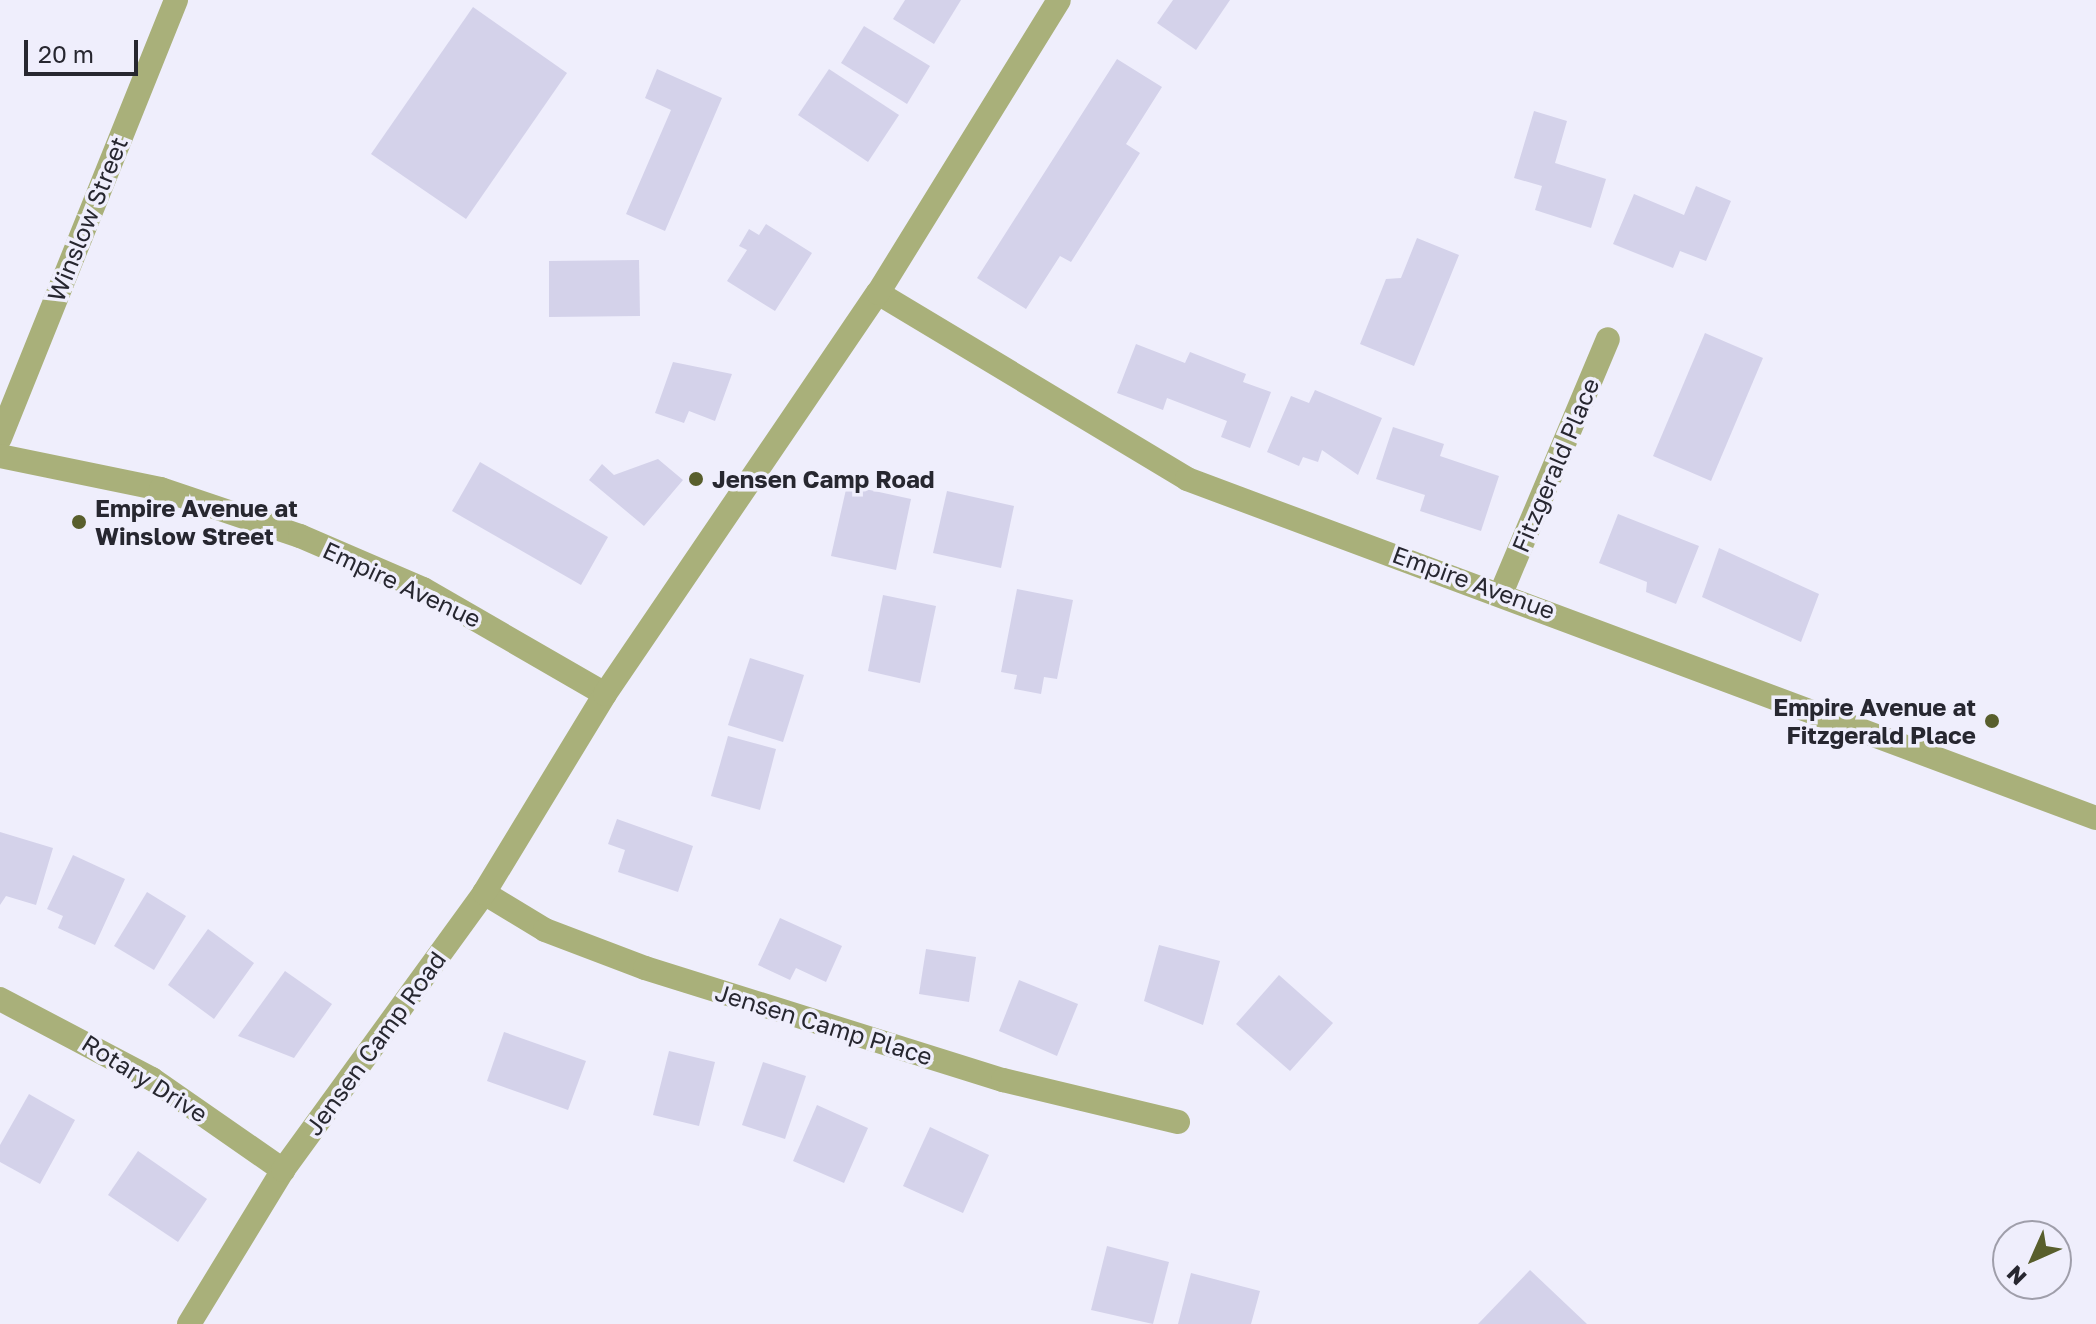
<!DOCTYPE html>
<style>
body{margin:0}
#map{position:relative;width:2096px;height:1324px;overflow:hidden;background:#efeefc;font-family:"Golos Text",sans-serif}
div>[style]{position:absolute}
.building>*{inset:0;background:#d4d2ea}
.street>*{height:24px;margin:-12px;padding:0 12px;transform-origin:12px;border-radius:12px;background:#a9b07a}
.dots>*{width:22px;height:22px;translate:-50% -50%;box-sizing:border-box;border:4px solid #efeefc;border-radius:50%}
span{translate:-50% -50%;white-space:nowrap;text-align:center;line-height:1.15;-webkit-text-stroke:7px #efeefc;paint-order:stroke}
.street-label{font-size:24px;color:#272730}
.poi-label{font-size:24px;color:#272730;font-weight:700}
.left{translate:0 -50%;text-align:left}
.right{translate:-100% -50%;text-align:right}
.north{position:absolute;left:1992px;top:1220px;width:80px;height:80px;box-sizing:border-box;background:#efeefc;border:2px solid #9f9eaa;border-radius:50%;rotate:225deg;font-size:22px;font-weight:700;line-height:32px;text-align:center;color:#272730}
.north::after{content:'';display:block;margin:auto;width:28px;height:36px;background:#585e2c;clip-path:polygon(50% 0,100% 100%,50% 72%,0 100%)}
.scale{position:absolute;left:24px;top:40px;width:114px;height:36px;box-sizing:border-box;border:4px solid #272730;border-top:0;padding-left:10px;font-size:24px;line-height:28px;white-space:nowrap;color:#272730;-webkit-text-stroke:6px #efeefc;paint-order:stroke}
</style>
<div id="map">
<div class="building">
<i style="clip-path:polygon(905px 0,961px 0,934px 44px,893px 19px)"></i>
<i style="clip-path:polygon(1173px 0,1230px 0,1196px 50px,1157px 23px)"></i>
<i style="clip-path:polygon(473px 7px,567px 73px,466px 219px,371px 154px)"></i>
<i style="clip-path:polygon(864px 26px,930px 66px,907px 104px,841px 63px)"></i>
<i style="clip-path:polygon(1117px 59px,1162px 87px,1126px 144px,1140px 153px,1071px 262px,1060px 256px,1026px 309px,977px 278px)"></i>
<i style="clip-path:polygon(657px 69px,722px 98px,665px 231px,626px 214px,671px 110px,645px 98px)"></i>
<i style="clip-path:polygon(829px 69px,899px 115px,868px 162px,798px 115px)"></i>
<i style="clip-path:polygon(1534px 111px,1567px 121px,1555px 163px,1606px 179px,1591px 228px,1535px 210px,1542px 186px,1514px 178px)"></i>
<i style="clip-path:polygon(1696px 186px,1731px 201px,1706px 261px,1680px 251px,1673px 268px,1613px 244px,1634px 194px,1684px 215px)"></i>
<i style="clip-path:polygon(766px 224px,812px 253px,775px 311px,727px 281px,747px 250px,739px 246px,749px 229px,759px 235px)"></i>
<i style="clip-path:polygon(1417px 238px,1459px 255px,1414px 366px,1360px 344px,1386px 279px,1401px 278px)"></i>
<i style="clip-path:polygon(639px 260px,640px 316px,549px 317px,549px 261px)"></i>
<i style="clip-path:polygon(1705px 333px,1763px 358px,1711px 481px,1653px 456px)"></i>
<i style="clip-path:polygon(1136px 344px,1185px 363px,1190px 352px,1246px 374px,1243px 382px,1271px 392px,1250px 448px,1221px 437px,1227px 421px,1167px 398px,1163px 410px,1117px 393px)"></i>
<i style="clip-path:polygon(673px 362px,732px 374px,715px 421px,689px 411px,684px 423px,655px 413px)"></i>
<i style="clip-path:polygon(1315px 390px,1382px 418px,1358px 475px,1322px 450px,1318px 462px,1303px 457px,1299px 466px,1267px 452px,1291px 396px,1309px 403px)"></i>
<i style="clip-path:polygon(1393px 427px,1444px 444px,1440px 456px,1499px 476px,1481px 531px,1420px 511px,1425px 495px,1376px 479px)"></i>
<i style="clip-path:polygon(658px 459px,683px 480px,644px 526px,589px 480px,602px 464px,614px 475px)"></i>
<i style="clip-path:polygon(480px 462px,608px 537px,581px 585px,452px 511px)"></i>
<i style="clip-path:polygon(847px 485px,911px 499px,896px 570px,831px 556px)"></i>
<i style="clip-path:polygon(947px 491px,1014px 506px,1001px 568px,933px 553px)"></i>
<i style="clip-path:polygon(1618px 514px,1699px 546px,1676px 604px,1646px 592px,1647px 582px,1599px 563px)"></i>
<i style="clip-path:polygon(1719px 548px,1819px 594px,1801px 642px,1702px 597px)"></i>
<i style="clip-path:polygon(1017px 589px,1073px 600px,1057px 679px,1044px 677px,1041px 694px,1014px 689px,1017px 675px,1001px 672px)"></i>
<i style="clip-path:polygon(883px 595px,936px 606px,920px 683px,868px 671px)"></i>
<i style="clip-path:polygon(750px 658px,804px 675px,783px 742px,728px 725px)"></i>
<i style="clip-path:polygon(728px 736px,776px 749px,760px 810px,711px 796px)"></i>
<i style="clip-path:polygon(617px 819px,693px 846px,678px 892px,618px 872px,625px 850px,608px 844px)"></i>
<i style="clip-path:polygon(0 832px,53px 848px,36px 905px,6px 896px,0 905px)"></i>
<i style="clip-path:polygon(73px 855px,125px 879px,95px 945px,58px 928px,63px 916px,47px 909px)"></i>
<i style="clip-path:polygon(147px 892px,186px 916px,154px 970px,114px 946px)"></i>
<i style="clip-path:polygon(780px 918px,842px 946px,826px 982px,796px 968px,790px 980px,758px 965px)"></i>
<i style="clip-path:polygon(208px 929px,254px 963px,214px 1019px,168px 985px)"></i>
<i style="clip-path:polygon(1159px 945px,1220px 961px,1203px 1025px,1144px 1001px)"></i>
<i style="clip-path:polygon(926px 949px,976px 957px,969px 1002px,919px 994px)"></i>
<i style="clip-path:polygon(285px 971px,332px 1004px,294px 1058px,238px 1036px)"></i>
<i style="clip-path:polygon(1279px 975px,1333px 1023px,1290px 1071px,1236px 1024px)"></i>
<i style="clip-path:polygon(1019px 980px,1078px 1004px,1057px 1056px,999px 1031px)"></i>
<i style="clip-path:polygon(504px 1032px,586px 1061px,568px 1110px,487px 1081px)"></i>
<i style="clip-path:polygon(669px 1051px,715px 1062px,699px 1126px,653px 1115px)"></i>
<i style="clip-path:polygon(763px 1062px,806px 1076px,785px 1139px,742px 1125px)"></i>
<i style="clip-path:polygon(29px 1094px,75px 1120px,40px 1184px,0 1162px,0 1145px)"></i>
<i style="clip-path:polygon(817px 1105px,868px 1128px,844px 1183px,793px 1161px)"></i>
<i style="clip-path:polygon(930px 1127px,989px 1155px,963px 1213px,903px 1186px)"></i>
<i style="clip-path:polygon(138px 1151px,207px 1199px,178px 1242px,108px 1195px)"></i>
<i style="clip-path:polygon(1107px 1246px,1169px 1262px,1153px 1324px,1091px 1310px)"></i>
<i style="clip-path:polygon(1530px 1270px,1587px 1324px,1478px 1324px)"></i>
<i style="clip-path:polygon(1191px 1273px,1260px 1291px,1251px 1324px,1178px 1324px)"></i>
</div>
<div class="street">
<i style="left:878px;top:293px;width:361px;rotate:31deg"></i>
<i style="left:1187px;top:479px;width:970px;rotate:20.45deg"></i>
<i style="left:0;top:438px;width:472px;rotate:-68.1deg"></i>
<i style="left:0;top:456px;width:164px;rotate:11.6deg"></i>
<i style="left:161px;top:489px;width:147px;rotate:18.7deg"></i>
<i style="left:300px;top:536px;width:134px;rotate:23.3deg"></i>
<i style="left:423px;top:589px;width:210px;rotate:30deg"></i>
<i style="left:1502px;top:591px;width:273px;rotate:-67.2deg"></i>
<i style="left:484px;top:893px;width:71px;rotate:31.2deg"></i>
<i style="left:545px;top:930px;width:107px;rotate:20.8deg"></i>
<i style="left:645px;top:968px;width:375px;rotate:17.4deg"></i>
<i style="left:1003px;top:1080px;width:180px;rotate:13.5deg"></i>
<i style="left:0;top:999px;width:172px;rotate:27.8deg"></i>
<i style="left:152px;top:1079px;width:160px;rotate:34.8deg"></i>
<i style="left:189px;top:1324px;width:180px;rotate:-58.6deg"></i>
<i style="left:283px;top:1170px;width:342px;rotate:-54deg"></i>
<i style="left:484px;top:893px;width:233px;rotate:-58.7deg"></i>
<i style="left:605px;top:694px;width:485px;rotate:-55.8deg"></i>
<i style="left:878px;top:293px;width:344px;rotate:-58.3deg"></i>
</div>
<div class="dots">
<i style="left:696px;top:479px;background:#585e2c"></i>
<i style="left:79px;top:522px;background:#585e2c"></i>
<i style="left:1992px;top:721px;background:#585e2c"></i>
</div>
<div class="street-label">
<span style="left:87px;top:219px;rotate:-68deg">Winslow Street</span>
<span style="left:1555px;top:465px;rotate:-67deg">Fitzgerald Place</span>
<span style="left:1474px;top:582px;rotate:20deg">Empire Avenue</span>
<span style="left:402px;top:584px;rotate:25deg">Empire Avenue</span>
<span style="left:824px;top:1024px;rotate:17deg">Jensen Camp Place</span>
<span style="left:375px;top:1043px;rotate:-54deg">Jensen Camp Road</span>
<span style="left:145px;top:1078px;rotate:32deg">Rotary Drive</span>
</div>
<div class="poi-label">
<span class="left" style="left:712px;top:479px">Jensen Camp Road</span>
<span class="left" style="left:95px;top:522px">Empire Avenue at<br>Winslow Street</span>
<span class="right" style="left:1976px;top:721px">Empire Avenue at<br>Fitzgerald Place</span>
</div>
<div class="north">N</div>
<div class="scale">20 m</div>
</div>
